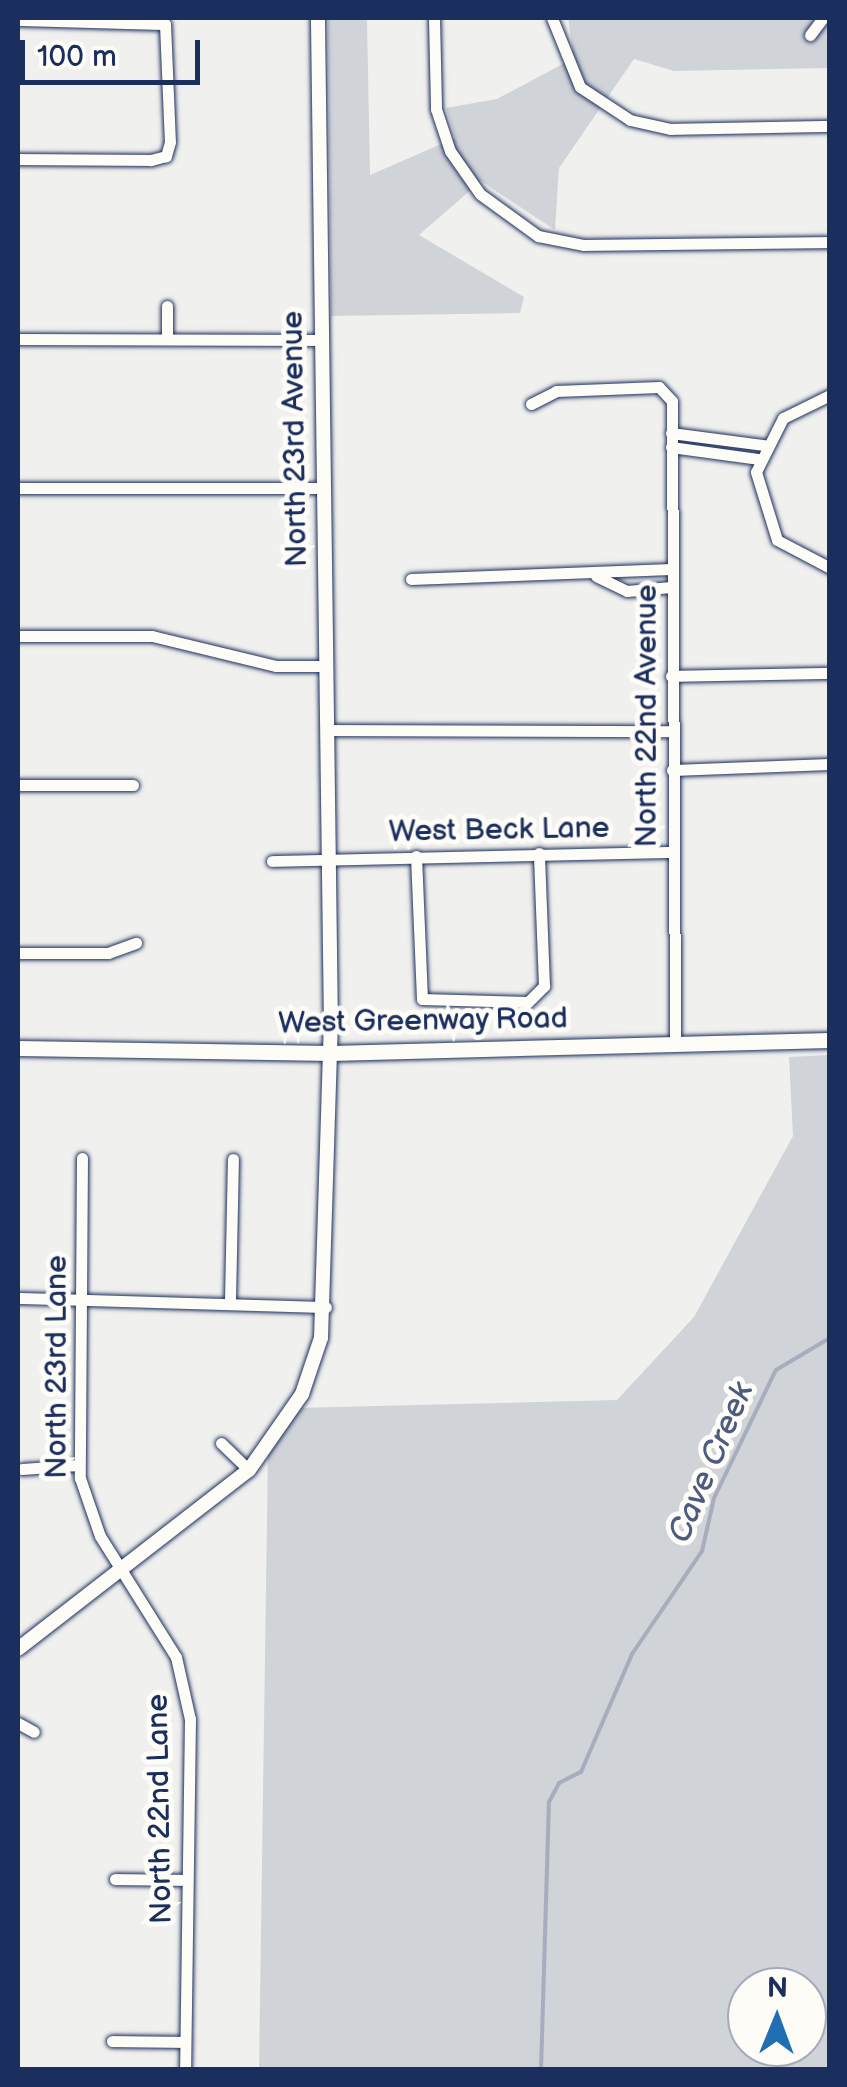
<!DOCTYPE html>
<style>
body{margin:0}
#map{position:relative;width:847px;height:2087px;overflow:hidden;background:#f0f0ee;font-family:"Balsamiq Sans",sans-serif}
div>[style]{position:absolute}
.green>*{inset:0;background:#d0d3d8}
.stream>*{height:4px;margin:-2px;padding:0 2px;transform-origin:2px;border-radius:2px;background:#a7adbd}
.roads{filter:drop-shadow(0 0 2px #1b2f5e) drop-shadow(0 0 2px #1b2f5e)}
.minor>*{height:11px;margin:-5.5px;padding:0 5.5px;transform-origin:5.5px;border-radius:5.5px;background:#fdfcf7}
.tertiary>*{height:14px;margin:-7px;padding:0 7px;transform-origin:7px;border-radius:7px;background:#fdfcf7}
.secondary>*{height:15px;margin:-7.5px;padding:0 7.5px;transform-origin:7.5px;border-radius:7.5px;background:#fdfcf7}
span{translate:-50% -50%;white-space:nowrap;text-align:center;line-height:1.15;-webkit-text-stroke:10px #fdfcf7;paint-order:stroke}
.street-label{font-size:30px;color:#1b2f5e}
.water-label{font-size:32px;color:#4c5b7f;font-style:italic}
.frame{position:absolute;inset:0;border:20px solid #1b2f5e;pointer-events:none}
.north{position:absolute;left:727px;top:1967px;width:100px;height:100px;box-sizing:border-box;background:#fdfcf7;border:2px solid #a3aaba;border-radius:50%;rotate:1deg;font-size:28px;font-weight:700;line-height:40px;text-align:center;color:#1b2f5e}
.north::after{content:'';display:block;margin:auto;width:35px;height:45px;background:#1f6fb2;clip-path:polygon(50% 0,100% 100%,50% 72%,0 100%)}
.scale{position:absolute;left:20px;top:40px;width:180px;height:45px;box-sizing:border-box;border:5px solid #1b2f5e;border-top:0;padding-left:12px;font-size:30px;line-height:35px;white-space:nowrap;color:#1b2f5e;-webkit-text-stroke:8px #fdfcf7;paint-order:stroke}
</style>
<div id="map">
<div class="green">
<i style="clip-path:polygon(328px 18px,367px 18px,370px 175px,455px 138px,446px 108px,497px 99px,574px 58px,568px 18px,829px 18px,829px 68px,674px 71px,634px 59px,559px 168px,555px 230px,481px 181px,419px 235px,524px 297px,520px 313px,331px 316px)"></i>
<i style="clip-path:polygon(evenodd,829px 1055px,829px 2069px,259px 2070px,268px 1449px,295px 1408px,617px 1400px,694px 1317px,793px 1136px,789px 1057px,829px 1055px,747px 1987px,807px 1987px,807px 2047px,747px 2047px,747px 1987px)"></i>
</div>
<div class="stream">
<i style="left:541px;top:2070px;width:268px;rotate:-88.3deg"></i>
<i style="left:549px;top:1802px;width:21px;rotate:-62deg"></i>
<i style="left:559px;top:1783px;width:25px;rotate:-27deg"></i>
<i style="left:581px;top:1772px;width:129px;rotate:-66.6deg"></i>
<i style="left:632px;top:1654px;width:125px;rotate:-55.8deg"></i>
<i style="left:702px;top:1551px;width:54px;rotate:-77.2deg"></i>
<i style="left:714px;top:1498px;width:142px;rotate:-64.2deg"></i>
<i style="left:776px;top:1370px;width:63px;rotate:-30.7deg"></i>
</div>
<div class="roads">
<div class="minor">
<i style="left:434px;top:18px;width:91px;rotate:88.7deg"></i>
<i style="left:436px;top:109px;width:44px;rotate:71.6deg"></i>
<i style="left:450px;top:151px;width:52px;rotate:55.1deg"></i>
<i style="left:480px;top:194px;width:72px;rotate:35.9deg"></i>
<i style="left:538px;top:236px;width:47px;rotate:11.1deg"></i>
<i style="left:584px;top:245px;width:246px;rotate:-0.7deg"></i>
<i style="left:552px;top:18px;width:74px;rotate:67.9deg"></i>
<i style="left:580px;top:87px;width:60px;rotate:33.4deg"></i>
<i style="left:630px;top:120px;width:42px;rotate:12.4deg"></i>
<i style="left:671px;top:129px;width:159px;rotate:-1.1deg"></i>
<i style="left:18px;top:20px;width:147px;rotate:1.6deg"></i>
<i style="left:165px;top:24px;width:118px;rotate:87.6deg"></i>
<i style="left:170px;top:142px;width:15px;rotate:106deg"></i>
<i style="left:166px;top:156px;width:16px;rotate:165deg"></i>
<i style="left:151px;top:160px;width:133px;rotate:-179.6deg"></i>
<i style="left:810px;top:35px;width:21px;rotate:-53deg"></i>
<i style="left:167px;top:306px;width:33px;rotate:90deg"></i>
<i style="left:18px;top:339px;width:303px;rotate:0.2deg"></i>
<i style="left:830px;top:395px;width:52px;rotate:153.9deg"></i>
<i style="left:783px;top:418px;width:60px;rotate:116.6deg"></i>
<i style="left:756px;top:472px;width:71px;rotate:72.8deg"></i>
<i style="left:777px;top:540px;width:60px;rotate:27.8deg"></i>
<i style="left:531px;top:404px;width:28px;rotate:-27deg"></i>
<i style="left:556px;top:391px;width:103px;rotate:-2.2deg"></i>
<i style="left:659px;top:387px;width:19px;rotate:47deg"></i>
<i style="left:672px;top:401px;width:642px;rotate:89.73deg"></i>
<i style="left:671px;top:433px;width:94px;rotate:7.4deg"></i>
<i style="left:671px;top:447px;width:89px;rotate:7.8deg"></i>
<i style="left:18px;top:488px;width:306px"></i>
<i style="left:596px;top:576px;width:34px;rotate:26deg"></i>
<i style="left:627px;top:591px;width:44px;rotate:-5.2deg"></i>
<i style="left:411px;top:579px;width:260px;rotate:-2.2deg"></i>
<i style="left:18px;top:636px;width:134px"></i>
<i style="left:152px;top:636px;width:128px;rotate:13.6deg"></i>
<i style="left:276px;top:666px;width:49px"></i>
<i style="left:671px;top:676px;width:159px;rotate:-1.1deg"></i>
<i style="left:326px;top:730px;width:345px;rotate:0.2deg"></i>
<i style="left:672px;top:770px;width:158px;rotate:-2.2deg"></i>
<i style="left:18px;top:785px;width:115px"></i>
<i style="left:416px;top:856px;width:143px;rotate:87.6deg"></i>
<i style="left:422px;top:999px;width:106px;rotate:1.6deg"></i>
<i style="left:528px;top:1002px;width:23px;rotate:-45deg"></i>
<i style="left:544px;top:986px;width:133px;rotate:-92.2deg"></i>
<i style="left:272px;top:861px;width:400px;rotate:-1.3deg"></i>
<i style="left:18px;top:953px;width:90px"></i>
<i style="left:108px;top:953px;width:30px;rotate:-20deg"></i>
<i style="left:82px;top:1158px;width:320px;rotate:90.4deg"></i>
<i style="left:80px;top:1478px;width:61px;rotate:71deg"></i>
<i style="left:100px;top:1536px;width:143px;rotate:57.9deg"></i>
<i style="left:176px;top:1657px;width:64px;rotate:77.3deg"></i>
<i style="left:190px;top:1719px;width:351px;rotate:90.8deg"></i>
<i style="left:18px;top:1298px;width:308px;rotate:1.7deg"></i>
<i style="left:230px;top:1300px;width:141px;rotate:-88.8deg"></i>
<i style="left:221px;top:1443px;width:39px;rotate:44deg"></i>
<i style="left:22px;top:1469px;width:56px;rotate:-4.1deg"></i>
<i style="left:18px;top:1723px;width:18px;rotate:29deg"></i>
<i style="left:115px;top:1879px;width:72px;rotate:0.8deg"></i>
<i style="left:112px;top:2041px;width:73px;rotate:0.8deg"></i>
</div>
<div class="tertiary">
<i style="left:18px;top:1649px;width:292px;rotate:-37.8deg"></i>
<i style="left:249px;top:1470px;width:93px;rotate:-55.1deg"></i>
<i style="left:302px;top:1394px;width:59px;rotate:-71.3deg"></i>
<i style="left:321px;top:1338px;width:310px;rotate:-88.2deg"></i>
<i style="left:331px;top:1028px;width:1010px;rotate:-90.74deg"></i>
</div>
<div class="secondary">
<i style="left:18px;top:1048px;width:313px;rotate:0.9deg"></i>
<i style="left:331px;top:1053px;width:499px;rotate:-1.5deg"></i>
</div>
</div>
<div class="street-label">
<span style="left:295px;top:439px;rotate:-91deg">North 23rd Avenue</span>
<span style="left:647px;top:716px;rotate:-90deg">North 22nd Avenue</span>
<span style="left:499px;top:830px;rotate:-1deg">West Beck Lane</span>
<span style="left:423px;top:1021px;rotate:-1deg">West Greenway Road</span>
<span style="left:57px;top:1367px;rotate:-90deg">North 23rd Lane</span>
<span style="left:160px;top:1809px;rotate:-91deg">North 22nd Lane</span>
</div>
<div class="water-label">
<span style="left:712px;top:1463px;rotate:-67deg">Cave Creek</span>
</div>
<div class="frame"></div>
<div class="north">N</div>
<div class="scale">100 m</div>
</div>
